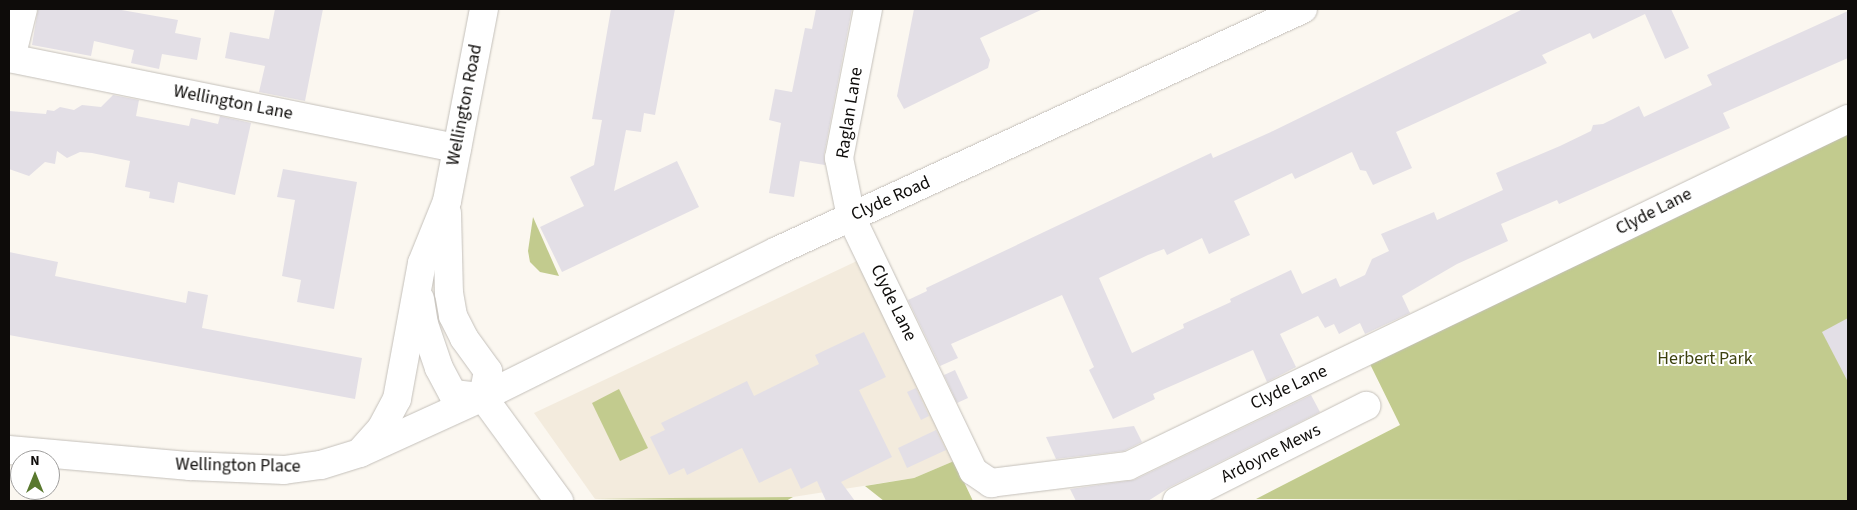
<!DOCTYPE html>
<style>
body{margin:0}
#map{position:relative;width:1857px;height:510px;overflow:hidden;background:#fbf7f0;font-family:"Source Sans 3",sans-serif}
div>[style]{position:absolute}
.built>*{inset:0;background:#f3ebdd}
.green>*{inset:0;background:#c2cb8e}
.building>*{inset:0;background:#e3dfe6}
.roads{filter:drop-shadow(0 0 1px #c4c0ba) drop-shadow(0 0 1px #c4c0ba)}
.minor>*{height:28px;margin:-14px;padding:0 14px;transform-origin:14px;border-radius:14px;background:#fff}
span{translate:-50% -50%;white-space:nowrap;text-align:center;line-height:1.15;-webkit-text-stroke:4px #fff;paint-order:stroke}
.street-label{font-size:18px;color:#0e0c0a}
.park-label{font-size:18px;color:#3c410e}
.frame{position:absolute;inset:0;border:10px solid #0e0c0a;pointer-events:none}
.north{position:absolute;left:10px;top:450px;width:50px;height:50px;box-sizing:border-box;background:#fff;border:1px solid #9f9e9d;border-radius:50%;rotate:0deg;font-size:14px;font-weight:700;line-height:20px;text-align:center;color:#0e0c0a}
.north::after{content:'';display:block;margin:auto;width:18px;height:22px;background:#59782e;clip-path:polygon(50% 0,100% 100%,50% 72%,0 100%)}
</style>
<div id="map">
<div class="built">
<i style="clip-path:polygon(859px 260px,954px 461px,914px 478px,793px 497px,595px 499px,534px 413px)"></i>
</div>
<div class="green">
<i style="clip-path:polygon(1848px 132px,1848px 501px,1256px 499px,1400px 425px,1369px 362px)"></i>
<i style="clip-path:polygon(533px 217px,559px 276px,540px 272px,530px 262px,528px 251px)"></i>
<i style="clip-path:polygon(619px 389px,648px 448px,620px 461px,592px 403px)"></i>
<i style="clip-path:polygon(954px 461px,973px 501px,884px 501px,865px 486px,914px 478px)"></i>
<i style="clip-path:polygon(793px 497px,786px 501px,595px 499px,670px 498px)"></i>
</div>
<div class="building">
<i style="clip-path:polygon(38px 9px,116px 9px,178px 20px,175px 33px,201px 38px,197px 60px,162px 54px,159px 69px,131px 63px,134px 50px,94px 41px,91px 56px,32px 45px)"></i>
<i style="clip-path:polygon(275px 9px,323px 9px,305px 101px,259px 92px,265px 66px,225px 58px,230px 32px,269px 39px)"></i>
<i style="clip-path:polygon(611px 9px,675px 9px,655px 115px,644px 113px,641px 132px,626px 130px,614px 191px,677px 161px,699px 207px,562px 272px,540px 227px,584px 206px,570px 177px,594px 165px,602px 120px,592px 119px)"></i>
<i style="clip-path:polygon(816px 9px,852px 9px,824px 155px,825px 165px,800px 161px,794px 197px,769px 193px,781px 123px,769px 120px,775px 89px,792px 92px,805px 28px,812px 29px)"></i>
<i style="clip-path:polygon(914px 9px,1043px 9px,980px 38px,990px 60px,988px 68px,904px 109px,897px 96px)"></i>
<i style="clip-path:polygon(1523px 9px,1671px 9px,1689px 48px,1665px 59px,1645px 14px,1593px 39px,1590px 33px,1542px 55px,1547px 63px,1396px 132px,1412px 168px,1373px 185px,1366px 171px,1360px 170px,1352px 152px,1295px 179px,1292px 173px,1234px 201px,1250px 235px,1209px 254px,1202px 238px,1167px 255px,1164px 249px,1148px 255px,1099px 278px,1132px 353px,1184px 328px,1183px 324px,1231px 302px,1230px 299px,1291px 270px,1302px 294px,1336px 278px,1340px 287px,1365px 275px,1372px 259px,1389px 251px,1381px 234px,1434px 212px,1437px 220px,1503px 190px,1496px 173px,1560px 146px,1591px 131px,1593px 125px,1603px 124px,1639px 106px,1644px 117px,1712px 85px,1707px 75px,1848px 11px,1848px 58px,1723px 113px,1730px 128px,1559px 204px,1557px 200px,1501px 224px,1508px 241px,1457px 264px,1402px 296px,1410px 313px,1365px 334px,1360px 323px,1339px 334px,1334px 324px,1325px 328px,1318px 316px,1280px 334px,1296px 367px,1267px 382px,1253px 350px,1153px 394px,1155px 399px,1113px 419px,1089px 370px,1094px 367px,1062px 295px,951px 344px,958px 358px,940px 366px,908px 300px,927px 291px,926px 288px,1211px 153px,1213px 158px,1273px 131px)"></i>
<i style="clip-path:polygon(113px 95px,139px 100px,136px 116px,189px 126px,191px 118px,218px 124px,220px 116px,251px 123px,235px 195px,178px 182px,174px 203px,149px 198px,150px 192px,125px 187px,130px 161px,92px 153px,80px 152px,67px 158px,57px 151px,55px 164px,45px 162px,29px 176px,9px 169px,9px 111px,46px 114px,47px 110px,54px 111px,60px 107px,74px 110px,82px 105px,101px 107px)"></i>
<i style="clip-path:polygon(283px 169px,357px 182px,334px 309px,297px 302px,301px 280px,282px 276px,295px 200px,277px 197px)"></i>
<i style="clip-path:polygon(9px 252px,58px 262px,55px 276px,186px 303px,188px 291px,208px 295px,202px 328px,362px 358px,355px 399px,9px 335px)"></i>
<i style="clip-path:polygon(1848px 318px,1848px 382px,1822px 332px)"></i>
<i style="clip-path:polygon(864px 332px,886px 377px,859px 390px,892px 457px,841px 482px,855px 501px,826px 501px,817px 481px,801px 489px,791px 468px,759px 483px,742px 448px,687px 475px,684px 468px,669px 475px,650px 437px,665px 430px,661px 423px,747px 381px,754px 396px,819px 364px,815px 355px)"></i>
<i style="clip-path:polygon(955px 370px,968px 398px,957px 403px,944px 375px)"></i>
<i style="clip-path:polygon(916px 388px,929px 416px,921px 420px,907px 392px)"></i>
<i style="clip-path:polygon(1311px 395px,1320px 412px,1170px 487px,1148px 501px,1076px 501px,1070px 489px,1134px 480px)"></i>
<i style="clip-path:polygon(1134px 426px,1142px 442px,1124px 451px,1056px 459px,1046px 437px)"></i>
<i style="clip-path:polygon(936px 430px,946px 450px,907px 468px,898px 448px)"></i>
</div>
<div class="roads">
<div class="minor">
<i style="left:868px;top:9px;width:152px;rotate:101deg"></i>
<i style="left:839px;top:158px;width:60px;rotate:78.5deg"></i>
<i style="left:851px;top:217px;width:282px;rotate:64.3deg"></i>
<i style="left:973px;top:471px;width:22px;rotate:34deg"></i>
<i style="left:991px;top:483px;width:138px;rotate:-7.1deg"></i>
<i style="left:1128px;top:466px;width:799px;rotate:-25.73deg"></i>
<i style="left:9px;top:58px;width:457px;rotate:11.4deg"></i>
<i style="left:11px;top:58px;width:50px;rotate:-76.2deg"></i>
<i style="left:447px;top:213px;width:80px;rotate:88.6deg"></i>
<i style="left:449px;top:293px;width:23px;rotate:80deg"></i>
<i style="left:453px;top:316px;width:25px;rotate:63deg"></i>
<i style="left:464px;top:338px;width:41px;rotate:54deg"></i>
<i style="left:488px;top:371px;width:26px;rotate:101deg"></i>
<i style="left:420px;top:299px;width:25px;rotate:81deg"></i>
<i style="left:424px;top:324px;width:46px;rotate:71.2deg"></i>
<i style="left:439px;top:368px;width:30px;rotate:62deg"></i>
<i style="left:453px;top:394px;width:30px;rotate:6deg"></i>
<i style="left:483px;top:397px;width:129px;rotate:53.8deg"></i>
<i style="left:9px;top:450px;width:182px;rotate:5.1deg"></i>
<i style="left:190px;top:466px;width:94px;rotate:2.4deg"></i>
<i style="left:284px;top:470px;width:37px;rotate:-8deg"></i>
<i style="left:321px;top:465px;width:41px;rotate:-17.1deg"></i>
<i style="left:360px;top:453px;width:135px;rotate:-24.5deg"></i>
<i style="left:483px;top:397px;width:328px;rotate:-26.4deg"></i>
<i style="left:777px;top:251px;width:579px;rotate:-24.71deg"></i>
<i style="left:362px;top:450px;width:28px;rotate:-48deg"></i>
<i style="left:381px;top:429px;width:34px;rotate:-62deg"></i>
<i style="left:397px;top:399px;width:138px;rotate:-79.6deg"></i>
<i style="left:422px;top:263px;width:67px;rotate:-68deg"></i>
<i style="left:447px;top:201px;width:196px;rotate:-79.1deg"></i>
<i style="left:1177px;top:501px;width:212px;rotate:-26.7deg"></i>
</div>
</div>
<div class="street-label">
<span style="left:233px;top:103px;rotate:11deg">Wellington Lane</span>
<span style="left:465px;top:105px;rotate:-79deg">Wellington Road</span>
<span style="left:850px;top:113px;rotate:-81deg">Raglan Lane</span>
<span style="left:891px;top:199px;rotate:-24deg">Clyde Road</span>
<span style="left:1654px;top:212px;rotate:-27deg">Clyde Lane</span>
<span style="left:893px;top:303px;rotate:64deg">Clyde Lane</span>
<span style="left:1289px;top:388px;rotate:-25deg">Clyde Lane</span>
<span style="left:1271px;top:454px;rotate:-27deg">Ardoyne Mews</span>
<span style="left:238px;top:466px;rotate:1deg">Wellington Place</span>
</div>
<div class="park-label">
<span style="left:1705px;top:359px">Herbert Park</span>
</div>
<div class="frame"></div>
<div class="north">N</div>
</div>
